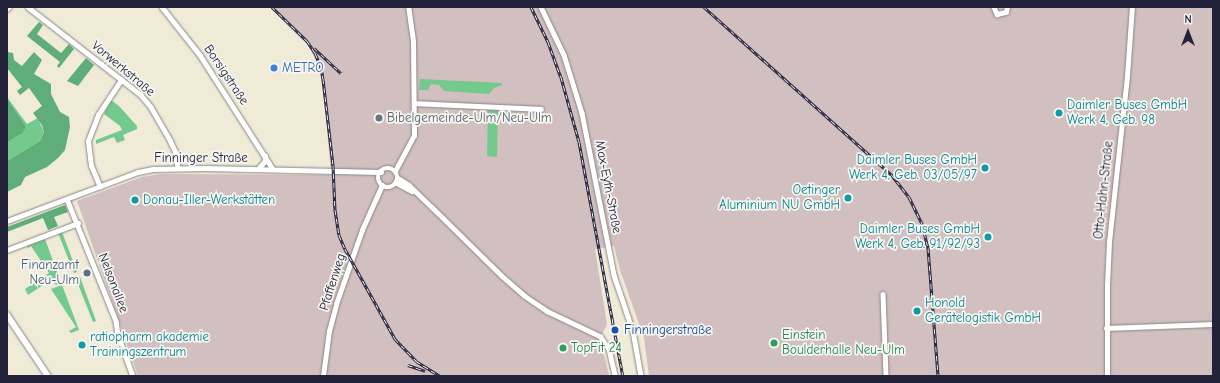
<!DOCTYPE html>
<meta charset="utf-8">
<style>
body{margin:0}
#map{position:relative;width:1220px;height:383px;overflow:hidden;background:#efebd6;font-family:"Comic Neue",sans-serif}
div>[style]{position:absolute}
.industrial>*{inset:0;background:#d2bfbf}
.green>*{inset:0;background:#74c98d}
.forest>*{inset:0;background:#5fad78}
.roads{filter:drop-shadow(0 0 1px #888688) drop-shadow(0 0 1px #888688)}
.minor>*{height:4.5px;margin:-2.25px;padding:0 2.25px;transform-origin:2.25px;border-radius:2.25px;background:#fff}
.minor>.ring{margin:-2.25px;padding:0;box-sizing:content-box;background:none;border:4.5px solid #fff;border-radius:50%}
.major>*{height:6px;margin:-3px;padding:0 3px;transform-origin:3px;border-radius:3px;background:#fff}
.rail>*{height:3px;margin-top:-1.5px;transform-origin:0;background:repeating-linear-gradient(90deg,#f6f6f2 0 4.5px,#22223b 0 9px);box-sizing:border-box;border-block:1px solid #22223b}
.dots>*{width:11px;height:11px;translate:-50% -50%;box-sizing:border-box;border:2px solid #f6f6f2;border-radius:50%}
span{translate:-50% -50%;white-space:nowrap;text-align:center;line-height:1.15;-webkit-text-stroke:3.5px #f6f6f2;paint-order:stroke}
.shop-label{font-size:13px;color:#366cbe}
.left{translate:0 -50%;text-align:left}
.street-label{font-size:13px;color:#22223b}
.culture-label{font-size:13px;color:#0d838f}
.right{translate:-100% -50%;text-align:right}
.worship-label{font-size:13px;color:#5b616d}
.service-label{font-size:13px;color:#4e5e75}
.transit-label{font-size:13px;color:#164399}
.leisure-label{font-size:13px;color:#27864d}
.frame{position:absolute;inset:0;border:8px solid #22223b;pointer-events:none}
.north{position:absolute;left:1168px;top:12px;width:40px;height:40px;-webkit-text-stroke:3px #f6f6f2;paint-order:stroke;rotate:0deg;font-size:11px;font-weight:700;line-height:16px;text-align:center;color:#22223b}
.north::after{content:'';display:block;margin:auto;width:14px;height:18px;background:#22223b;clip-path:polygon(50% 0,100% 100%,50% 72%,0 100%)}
</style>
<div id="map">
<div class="industrial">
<i style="clip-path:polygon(272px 7px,1213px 7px,1213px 376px,649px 376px,644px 338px,620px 270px,614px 246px,595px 249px,607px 324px,598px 343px,605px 358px,609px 376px,138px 376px,77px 201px,142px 177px,160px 174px,331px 175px,325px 106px,320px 70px,316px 60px,306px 41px)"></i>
</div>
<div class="green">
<i style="clip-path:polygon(420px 79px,502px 83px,502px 85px,494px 88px,489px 94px,444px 91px,439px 85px,431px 84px,428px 90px,419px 90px)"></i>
<i style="clip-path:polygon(7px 97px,27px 124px,38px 118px,44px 132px,40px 141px,7px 161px)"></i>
<i style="clip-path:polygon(111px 100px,119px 106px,137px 126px,137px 129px,123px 135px,125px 140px,117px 143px,114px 137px,96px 144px,96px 140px,122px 130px,120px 126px,104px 114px)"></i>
<i style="clip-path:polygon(488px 109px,498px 110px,497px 157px,487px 156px)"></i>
<i style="clip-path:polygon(62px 232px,77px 272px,74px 273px,58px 233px)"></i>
<i style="clip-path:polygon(45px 239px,61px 283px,56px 285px,52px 279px,28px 295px,25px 289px,49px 273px,31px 246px,28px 248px,27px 246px)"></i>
<i style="clip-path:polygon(80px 277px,96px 321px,93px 322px,76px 279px)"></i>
<i style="clip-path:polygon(62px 285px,79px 330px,71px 333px,69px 331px,76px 327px,51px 289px)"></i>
</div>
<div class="forest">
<i style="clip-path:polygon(39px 22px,43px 25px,37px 34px,61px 53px,69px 44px,74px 49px,59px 68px,57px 66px,60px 62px,27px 36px)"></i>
<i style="clip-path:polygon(7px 52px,13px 53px,14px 60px,22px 66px,34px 52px,42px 60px,34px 74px,51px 84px,51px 94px,60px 112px,69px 117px,70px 127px,65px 150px,58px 158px,47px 167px,25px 177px,21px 185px,7px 192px,7px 161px,40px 141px,44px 132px,42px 125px,33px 113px,42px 106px,29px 88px,20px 95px,17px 91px,22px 87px,7px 68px)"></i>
<i style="clip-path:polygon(86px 58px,94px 65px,78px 86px,67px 81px)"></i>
<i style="clip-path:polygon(7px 99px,26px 127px,22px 133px,7px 142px)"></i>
<i style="clip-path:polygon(65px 205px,68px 212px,54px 217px,58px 226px,48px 230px,43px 218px,7px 232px,7px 227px)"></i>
</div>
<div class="roads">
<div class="minor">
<i style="left:28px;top:7px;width:143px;rotate:37.9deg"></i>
<i style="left:141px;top:95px;width:16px;rotate:50deg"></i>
<i style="left:151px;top:107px;width:38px;rotate:60deg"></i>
<i style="left:170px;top:140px;width:14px;rotate:65deg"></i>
<i style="left:176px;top:153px;width:15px;rotate:82deg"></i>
<i style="left:162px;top:7px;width:61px;rotate:51.6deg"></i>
<i style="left:200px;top:55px;width:135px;rotate:57.4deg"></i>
<i style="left:541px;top:7px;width:53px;rotate:64.4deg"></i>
<i style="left:564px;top:55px;width:61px;rotate:72.8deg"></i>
<i style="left:582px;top:113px;width:165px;rotate:78.8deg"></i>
<i style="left:614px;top:275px;width:59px;rotate:71.3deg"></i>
<i style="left:633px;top:331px;width:46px;rotate:79.9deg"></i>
<i style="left:994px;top:7px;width:8px;rotate:67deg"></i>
<i style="left:997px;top:14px;width:9px;rotate:-13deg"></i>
<i style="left:1006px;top:12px;width:5px;rotate:-79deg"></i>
<i style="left:414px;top:103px;width:127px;rotate:2.7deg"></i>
<i class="ring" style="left:378px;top:168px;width:15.5px;height:15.5px"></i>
<i style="left:258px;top:169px;width:11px;rotate:-49deg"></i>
<i style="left:265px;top:161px;width:5px;rotate:-90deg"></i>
<i style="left:395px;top:171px;width:40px;rotate:-62deg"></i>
<i style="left:414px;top:136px;width:95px;rotate:-90.6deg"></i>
<i style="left:413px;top:41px;width:34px;rotate:-98deg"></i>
<i style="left:398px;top:178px;width:13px;rotate:32deg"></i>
<i style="left:409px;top:185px;width:32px;rotate:44deg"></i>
<i style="left:432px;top:207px;width:98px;rotate:44.6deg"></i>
<i style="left:502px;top:276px;width:30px;rotate:41deg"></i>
<i style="left:525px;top:296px;width:27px;rotate:34deg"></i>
<i style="left:547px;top:311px;width:59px;rotate:25.3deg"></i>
<i style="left:600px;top:336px;width:16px;rotate:55deg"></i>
<i style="left:609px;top:349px;width:28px;rotate:77deg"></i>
<i style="left:397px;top:183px;width:17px;rotate:28deg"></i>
<i style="left:100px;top:187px;width:23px;rotate:-113deg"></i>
<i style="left:91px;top:166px;width:25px;rotate:-97deg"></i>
<i style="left:88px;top:141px;width:28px;rotate:-69deg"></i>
<i style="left:98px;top:115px;width:42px;rotate:-56.7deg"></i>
<i style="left:67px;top:199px;width:131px;rotate:68.1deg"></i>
<i style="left:116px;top:321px;width:14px;rotate:82deg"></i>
<i style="left:118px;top:335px;width:44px;rotate:69.9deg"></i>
<i style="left:7px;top:221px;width:140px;rotate:-20.5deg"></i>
<i style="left:138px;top:172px;width:15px;rotate:-11deg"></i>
<i style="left:153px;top:169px;width:52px;rotate:-1.1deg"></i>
<i style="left:205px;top:168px;width:176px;rotate:1.3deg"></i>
<i style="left:7px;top:250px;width:76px;rotate:-20.8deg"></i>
<i style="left:883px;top:294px;width:82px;rotate:87.9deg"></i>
<i style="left:1106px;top:328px;width:107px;rotate:-2.1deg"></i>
<i style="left:323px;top:376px;width:45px;rotate:-82.4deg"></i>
<i style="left:329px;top:331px;width:28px;rotate:-75deg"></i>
<i style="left:336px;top:304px;width:78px;rotate:-70.6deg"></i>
<i style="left:362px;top:230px;width:49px;rotate:-66deg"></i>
<i style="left:1107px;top:376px;width:91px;rotate:-90deg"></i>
<i style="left:1107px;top:285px;width:43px;rotate:-87.3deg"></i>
<i style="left:1109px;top:242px;width:167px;rotate:-83.8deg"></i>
<i style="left:1127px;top:76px;width:69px;rotate:-85.9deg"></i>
</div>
<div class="major">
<i style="left:7px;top:9px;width:3px;rotate:-45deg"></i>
<i style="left:7px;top:315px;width:73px;rotate:56.1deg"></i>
</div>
</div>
<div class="rail">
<i style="left:272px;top:7px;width:49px;rotate:44.2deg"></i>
<i style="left:307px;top:41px;width:14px;rotate:56deg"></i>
<i style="left:315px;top:53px;width:15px;rotate:67deg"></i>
<i style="left:321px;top:67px;width:12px;rotate:81deg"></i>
<i style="left:323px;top:79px;width:87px;rotate:83.4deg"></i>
<i style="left:333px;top:165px;width:45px;rotate:87.5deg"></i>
<i style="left:335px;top:210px;width:25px;rotate:81deg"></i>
<i style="left:339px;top:235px;width:15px;rotate:67deg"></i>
<i style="left:345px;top:249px;width:103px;rotate:60.9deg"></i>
<i style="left:395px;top:339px;width:30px;rotate:46deg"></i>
<i style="left:416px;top:361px;width:28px;rotate:32deg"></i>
<i style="left:531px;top:7px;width:39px;rotate:64deg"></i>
<i style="left:548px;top:42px;width:37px;rotate:70deg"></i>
<i style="left:561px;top:77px;width:67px;rotate:74.5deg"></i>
<i style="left:579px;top:142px;width:238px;rotate:79.4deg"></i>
<i style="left:704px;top:7px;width:251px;rotate:41.8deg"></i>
<i style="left:891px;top:174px;width:29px;rotate:52deg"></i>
<i style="left:909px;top:197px;width:30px;rotate:64deg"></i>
<i style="left:922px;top:224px;width:25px;rotate:76deg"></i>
<i style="left:928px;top:248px;width:128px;rotate:85.5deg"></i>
<i style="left:314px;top:48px;width:37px;rotate:43deg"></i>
<i style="left:408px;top:365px;width:18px;rotate:19deg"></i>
</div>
<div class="dots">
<i style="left:274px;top:68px;background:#3f7fe0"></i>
<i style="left:1059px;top:113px;background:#0f9aa8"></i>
<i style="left:379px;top:118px;background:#6b7280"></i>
<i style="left:985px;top:168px;background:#0f9aa8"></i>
<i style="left:848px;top:198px;background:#0f9aa8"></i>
<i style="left:135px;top:200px;background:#0f9aa8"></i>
<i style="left:988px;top:237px;background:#0f9aa8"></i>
<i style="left:87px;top:273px;background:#5c6f8a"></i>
<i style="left:917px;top:311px;background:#0f9aa8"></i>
<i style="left:615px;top:330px;background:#1a4fb4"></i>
<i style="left:774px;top:343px;background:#2e9e5b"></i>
<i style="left:82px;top:345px;background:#0f9aa8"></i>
<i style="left:563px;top:348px;background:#2e9e5b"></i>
</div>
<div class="shop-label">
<span class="left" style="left:282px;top:68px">METRO</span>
</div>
<div class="street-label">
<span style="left:123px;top:69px;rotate:40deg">Vorwerkstraße</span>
<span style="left:226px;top:75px;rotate:56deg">Borsigstraße</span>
<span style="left:201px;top:158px">Finninger Straße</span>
<span style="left:608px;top:187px;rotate:79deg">Max-Eyth-Straße</span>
<span style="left:1104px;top:190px;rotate:-84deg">Otto-Hahn-Straße</span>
<span style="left:333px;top:282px;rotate:-72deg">Pfaffenweg</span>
<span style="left:113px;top:283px;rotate:69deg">Nelsonallee</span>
</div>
<div class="culture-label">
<span class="left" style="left:1067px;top:113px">Daimler Buses GmbH<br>Werk 4, Geb. 98</span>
<span class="right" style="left:977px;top:168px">Daimler Buses GmbH<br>Werk 4, Geb. 03/05/97</span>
<span class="right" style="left:840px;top:198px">Oetinger<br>Aluminium NU GmbH</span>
<span class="left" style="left:143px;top:200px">Donau-Iller-Werkstätten</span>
<span class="right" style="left:980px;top:237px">Daimler Buses GmbH<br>Werk 4, Geb. 91/92/93</span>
<span class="left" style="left:925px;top:311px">Honold<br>Gerätelogistik GmbH</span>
<span class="left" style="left:90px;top:345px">ratiopharm akademie<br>Trainingszentrum</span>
</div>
<div class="worship-label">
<span class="left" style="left:387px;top:118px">Bibelgemeinde-Ulm/Neu-Ulm</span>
</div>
<div class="service-label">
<span class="right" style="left:79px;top:273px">Finanzamt<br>Neu-Ulm</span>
</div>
<div class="transit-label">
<span class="left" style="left:624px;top:330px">Finningerstraße</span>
</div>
<div class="leisure-label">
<span class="left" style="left:782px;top:343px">Einstein<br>Boulderhalle Neu-Ulm</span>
<span class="left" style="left:571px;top:348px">TopFit 24</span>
</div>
<div class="frame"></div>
<div class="north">N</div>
</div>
